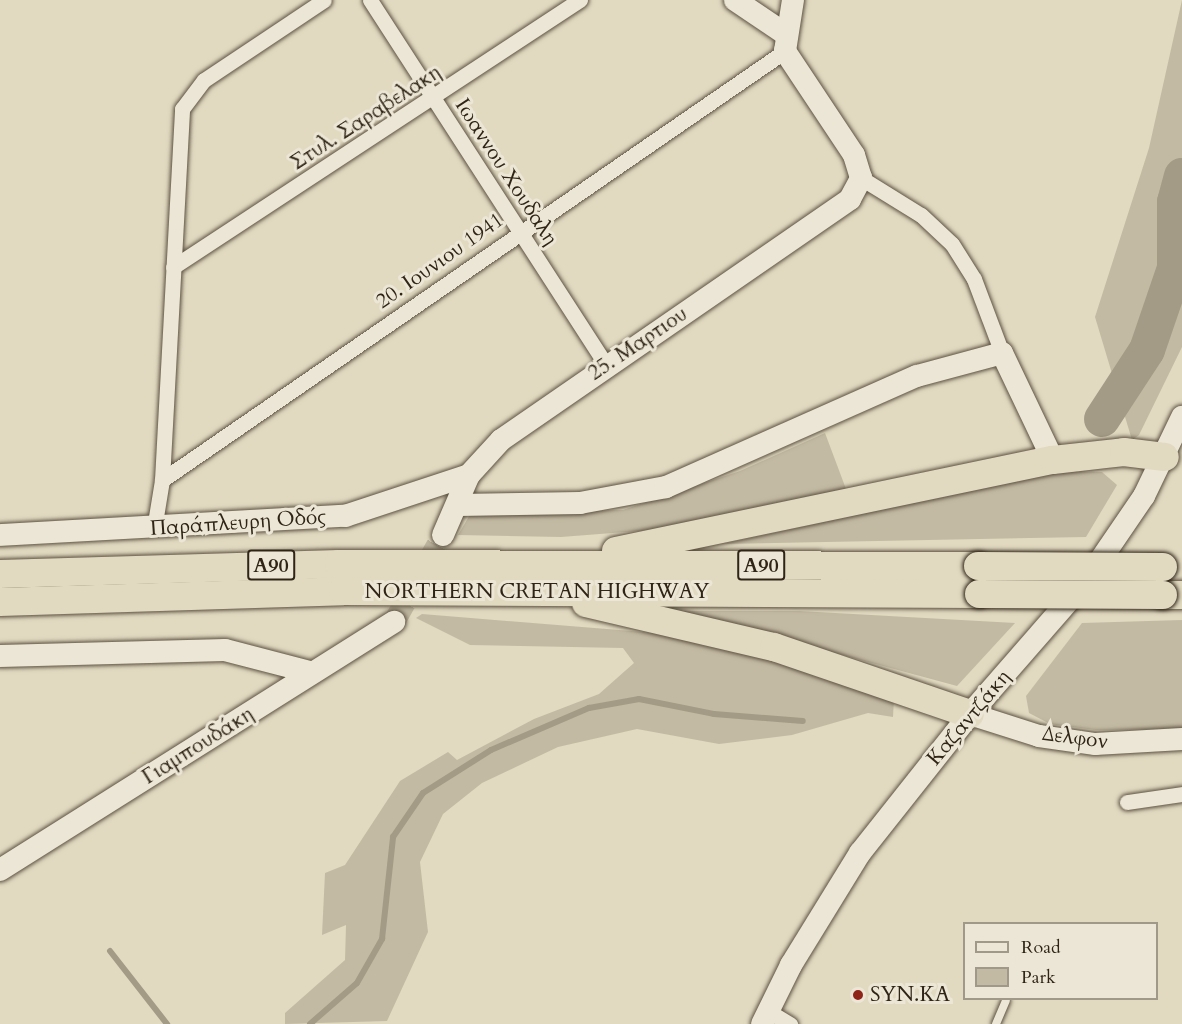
<!DOCTYPE html>
<meta charset="utf-8">
<style>
body{margin:0}
#map{position:relative;width:1182px;height:1024px;overflow:hidden;background:#e1d9c0;font-family:Cardo,serif}
div>[style]{position:absolute}
.green>*{inset:0;background:#c3baa3}
.stream>*{height:6px;margin:-3px;padding:0 3px;transform-origin:3px;border-radius:3px;background:#a49b86}
.river>*{height:36px;margin:-18px;padding:0 18px;transform-origin:18px;border-radius:18px;background:#a49b86}
.secondary-tunnel>*{height:22px;margin-top:-11px;transform-origin:0;background:repeating-linear-gradient(90deg,#bdb59e 0 22px,transparent 0 33px)}
.roads{filter:drop-shadow(0 0 2px #5c5140) drop-shadow(0 0 2px #5c5140)}
.lane>*{height:8px;margin:-4px;padding:0 4px;transform-origin:4px;border-radius:4px;background:#ece6d6}
.street>*{height:15px;margin:-7.5px;padding:0 7.5px;transform-origin:7.5px;border-radius:7.5px;background:#ece6d6}
.secondary>*{height:22px;margin:-11px;padding:0 11px;transform-origin:11px;border-radius:11px;background:#ece6d6}
.highway>*{height:28px;margin:-14px;padding:0 14px;transform-origin:14px;border-radius:14px;background:#e1d9c0}
.bridges{filter:drop-shadow(0 0 2px #2f2416) drop-shadow(0 0 2px #2f2416)}
.highway-bridge>*{height:28px;margin:-14px;padding:0 14px;transform-origin:14px;border-radius:14px;background:#e1d9c0}
.dots>*{width:16px;height:16px;translate:-50% -50%;box-sizing:border-box;border:3px solid #ece6d6;border-radius:50%}
span{translate:-50% -50%;white-space:nowrap;text-align:center;line-height:1.15;-webkit-text-stroke:6px #ece6d6;paint-order:stroke}
.shield-label span{padding:2px 4px;background:#ece6d6;border:2px solid;border-radius:4px;-webkit-text-stroke-width:0}
.shield-label{font-size:20px;color:#2f2416;font-weight:700}
.street-label{font-size:21px;color:#2f2416}
.poi-label{font-size:21px;color:#2f2416}
.left{translate:0 -50%;text-align:left}
.legend{position:absolute;left:963px;top:922px;width:195px;height:78px;box-sizing:border-box;background:#ece6d6;border:2px solid #a09889;margin:0;padding:8px 10px;list-style:none;font-size:18px;color:#2f2416}
.legend li{display:flex;align-items:center;gap:12px;height:30px}
.legend b{width:30px;border:2px solid #a09889}
</style>
<div id="map">
<div class="green">
<i style="clip-path:polygon(1182px 0,1182px 347px,1139px 435px,1132px 440px,1095px 317px,1149px 148px)"></i>
<i style="clip-path:polygon(825px 433px,849px 497px,690px 527px,561px 537px,458px 535px,471px 513px,623px 510px,740px 471px)"></i>
<i style="clip-path:polygon(1059px 471px,1102px 472px,1117px 485px,1086px 537px,723px 544px)"></i>
<i style="clip-path:polygon(680px 611px,799px 611px,1015px 623px,957px 686px)"></i>
<i style="clip-path:polygon(422px 614px,693px 636px,894px 698px,893px 717px,868px 713px,792px 735px,719px 744px,637px 729px,558px 747px,482px 783px,443px 814px,420px 862px,428px 932px,387px 1021px,285px 1024px,285px 1013px,345px 960px,346px 925px,322px 935px,325px 873px,345px 865px,400px 781px,448px 752px,457px 760px,534px 719px,599px 694px,634px 663px,623px 648px,470px 645px,416px 618px)"></i>
<i style="clip-path:polygon(1182px 620px,1182px 729px,1096px 730px,1050px 724px,1029px 713px,1026px 696px,1082px 623px)"></i>
</div>
<div class="stream">
<i style="left:110px;top:951px;width:93px;rotate:52deg"></i>
<i style="left:310px;top:1024px;width:62px;rotate:-41.1deg"></i>
<i style="left:357px;top:983px;width:51px;rotate:-60.4deg"></i>
<i style="left:382px;top:939px;width:103px;rotate:-83.8deg"></i>
<i style="left:393px;top:837px;width:53px;rotate:-55.7deg"></i>
<i style="left:423px;top:793px;width:80px;rotate:-32.3deg"></i>
<i style="left:491px;top:750px;width:107px;rotate:-23.2deg"></i>
<i style="left:589px;top:708px;width:51px;rotate:-10.2deg"></i>
<i style="left:639px;top:699px;width:76px;rotate:11.3deg"></i>
<i style="left:714px;top:714px;width:89px;rotate:4.5deg"></i>
</div>
<div class="river">
<i style="left:1102px;top:419px;width:82px;rotate:-56.9deg"></i>
<i style="left:1147px;top:350px;width:87px;rotate:-71.1deg"></i>
<i style="left:1175px;top:268px;width:66px;rotate:-90deg"></i>
<i style="left:1175px;top:202px;width:27px;rotate:-75deg"></i>
</div>
<div class="secondary-tunnel">
<i style="left:394px;top:622px;width:100px;rotate:-60.6deg"></i>
</div>
<div class="roads">
<div class="lane">
<i style="left:996px;top:1024px;width:25px;rotate:-67deg"></i>
</div>
<div class="street">
<i style="left:370px;top:0;width:436px;rotate:57.1deg"></i>
<i style="left:861px;top:178px;width:70px;rotate:31.7deg"></i>
<i style="left:921px;top:215px;width:42px;rotate:43.1deg"></i>
<i style="left:952px;top:244px;width:41px;rotate:57.8deg"></i>
<i style="left:974px;top:279px;width:79px;rotate:69.3deg"></i>
<i style="left:173px;top:267px;width:487px;rotate:-33.3deg"></i>
<i style="left:162px;top:480px;width:372px;rotate:-86.9deg"></i>
<i style="left:182px;top:109px;width:36px;rotate:-53deg"></i>
<i style="left:204px;top:80px;width:144px;rotate:-33.7deg"></i>
<i style="left:154px;top:529px;width:50px;rotate:-80.7deg"></i>
<i style="left:162px;top:480px;width:756px;rotate:-34.55deg"></i>
<i style="left:1127px;top:802px;width:56px;rotate:-8.3deg"></i>
<i style="left:768px;top:1011px;width:26px;rotate:31deg"></i>
</div>
<div class="secondary">
<i style="left:735px;top:0;width:59px;rotate:34deg"></i>
<i style="left:458px;top:505px;width:122px;rotate:-0.9deg"></i>
<i style="left:580px;top:503px;width:87px;rotate:-10.5deg"></i>
<i style="left:666px;top:487px;width:274px;rotate:-23.9deg"></i>
<i style="left:917px;top:376px;width:88px;rotate:-15.1deg"></i>
<i style="left:1002px;top:353px;width:119px;rotate:64.5deg"></i>
<i style="left:0;top:535px;width:346px;rotate:-3.2deg"></i>
<i style="left:345px;top:516px;width:131px;rotate:-18.3deg"></i>
<i style="left:443px;top:535px;width:65px;rotate:-66.6deg"></i>
<i style="left:469px;top:475px;width:47px;rotate:-47.6deg"></i>
<i style="left:501px;top:440px;width:424px;rotate:-34.6deg"></i>
<i style="left:850px;top:199px;width:24px;rotate:-62deg"></i>
<i style="left:861px;top:178px;width:24px;rotate:-107deg"></i>
<i style="left:854px;top:155px;width:125px;rotate:-123.6deg"></i>
<i style="left:785px;top:51px;width:52px;rotate:-81.1deg"></i>
<i style="left:0;top:656px;width:225px;rotate:-1.5deg"></i>
<i style="left:225px;top:650px;width:88px;rotate:14.5deg"></i>
<i style="left:970px;top:714px;width:72px;rotate:17.7deg"></i>
<i style="left:1039px;top:736px;width:57px;rotate:8.1deg"></i>
<i style="left:1095px;top:744px;width:87px;rotate:-3.3deg"></i>
<i style="left:0;top:870px;width:466px;rotate:-32.2deg"></i>
<i style="left:762px;top:1024px;width:66px;rotate:-63.8deg"></i>
<i style="left:791px;top:965px;width:132px;rotate:-58.4deg"></i>
<i style="left:860px;top:853px;width:177px;rotate:-51.6deg"></i>
<i style="left:970px;top:714px;width:176px;rotate:-48.9deg"></i>
<i style="left:1086px;top:581px;width:103px;rotate:-55.7deg"></i>
<i style="left:1144px;top:496px;width:88px;rotate:-64.3deg"></i>
</div>
<div class="highway">
<i style="left:616px;top:551px;width:446px;rotate:-11.8deg"></i>
<i style="left:1053px;top:460px;width:71px;rotate:-6.4deg"></i>
<i style="left:1124px;top:452px;width:41px;rotate:7deg"></i>
<i style="left:0;top:574px;width:339px;rotate:-1.7deg"></i>
<i style="left:339px;top:564px;width:639px;rotate:0.18deg"></i>
<i style="left:1163px;top:595px;width:19px"></i>
<i style="left:0;top:602px;width:343px;rotate:-1.8deg"></i>
<i style="left:343px;top:591px;width:636px;rotate:0.27deg"></i>
<i style="left:586px;top:603px;width:193px;rotate:13.2deg"></i>
<i style="left:774px;top:647px;width:207px;rotate:18.9deg"></i>
</div>
</div>
<div class="bridges">
<div class="highway-bridge">
<i style="left:978px;top:566px;width:185px;rotate:0.3deg"></i>
<i style="left:979px;top:594px;width:184px;rotate:0.3deg"></i>
</div>
</div>
<div class="dots">
<i style="left:858px;top:995px;background:#8f2418"></i>
</div>
<div class="shield-label">
<span style="left:271px;top:565px">Α90</span>
<span style="left:761px;top:565px">Α90</span>
</div>
<div class="street-label">
<span style="left:366px;top:118px;rotate:-33deg">Στυλ. Σαραβελακη</span>
<span style="left:506px;top:172px;rotate:57deg">Ιωαννου Χουδαλη</span>
<span style="left:440px;top:261px;rotate:-35deg">20. Ιουνιου 1941</span>
<span style="left:638px;top:344px;rotate:-34deg">25. Μαρτιου</span>
<span style="left:238px;top:523px;rotate:-4deg">Παράπλευρη Οδός</span>
<span style="left:537px;top:592px">NORTHERN CRETAN HIGHWAY</span>
<span style="left:969px;top:718px;rotate:-50deg">Καζαντζάκη</span>
<span style="left:1075px;top:738px;rotate:7deg">Δελφον</span>
<span style="left:198px;top:746px;rotate:-32deg">Γιαμπουδάκη</span>
</div>
<div class="poi-label">
<span class="left" style="left:870px;top:995px">SYN.KA</span>
</div>
<ul class="legend">
<li><b style="height:8px;background:#ece6d6"></b>Road</li>
<li><b style="height:16px;background:#c3baa3"></b>Park</li>
</ul>
</div>
